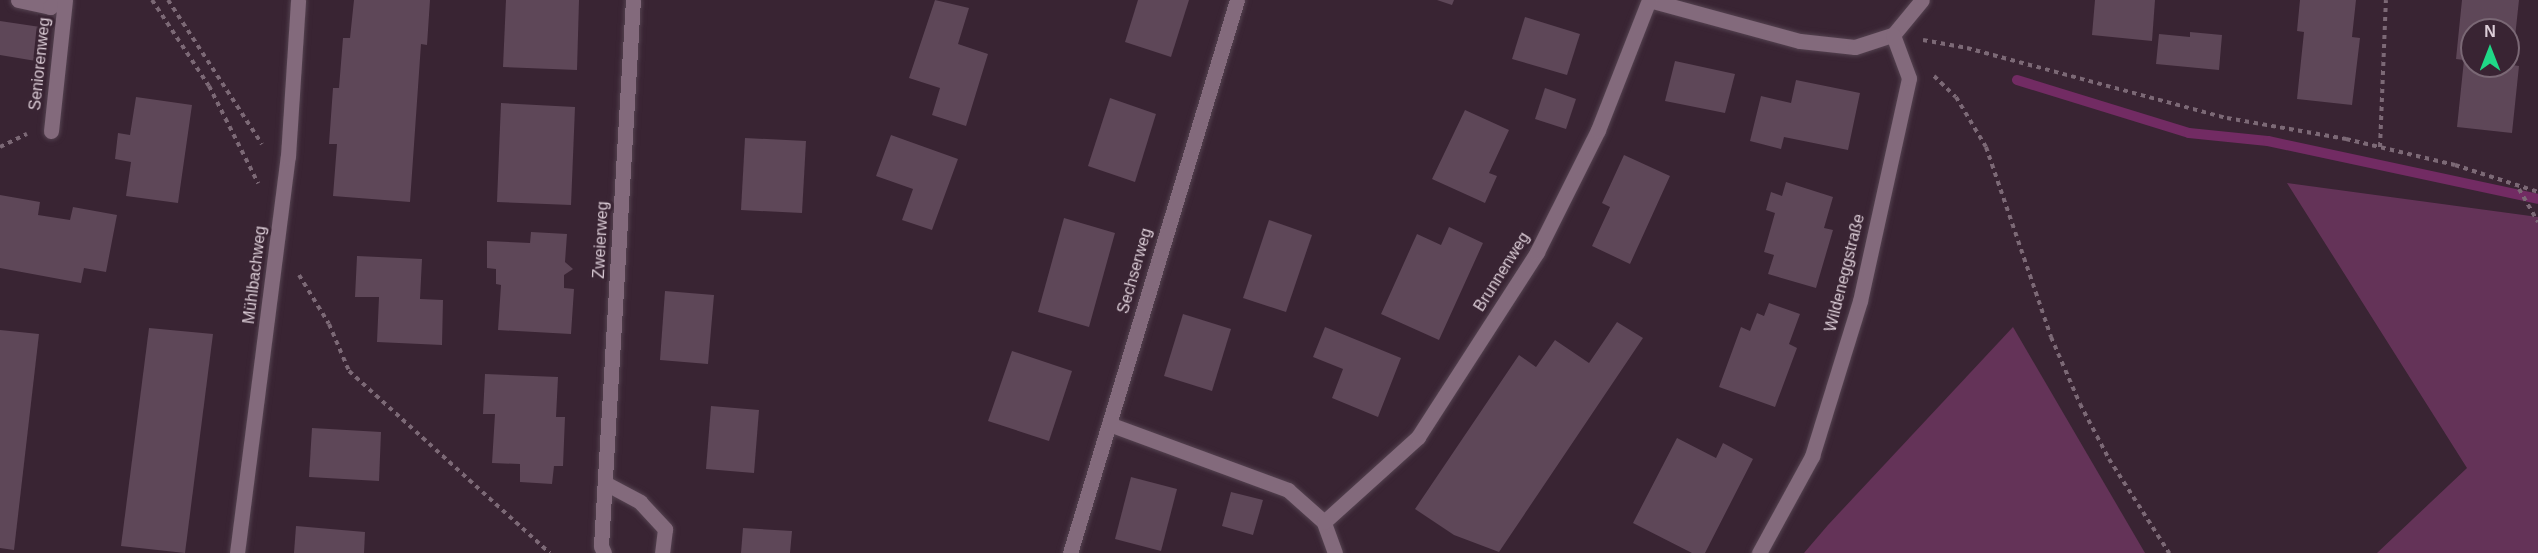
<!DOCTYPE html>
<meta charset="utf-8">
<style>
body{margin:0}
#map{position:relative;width:2538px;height:553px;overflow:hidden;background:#392433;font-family:Arial,sans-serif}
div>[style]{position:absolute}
.green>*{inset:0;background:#643358}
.stream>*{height:10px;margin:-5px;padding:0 5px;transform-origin:5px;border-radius:5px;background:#722b63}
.building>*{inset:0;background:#5e4758}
.path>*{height:4px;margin-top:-2px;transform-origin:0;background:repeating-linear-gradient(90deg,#7c6976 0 4.5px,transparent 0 9px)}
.roads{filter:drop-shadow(0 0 2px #544250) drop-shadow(0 0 2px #544250)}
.minor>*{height:15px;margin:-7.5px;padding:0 7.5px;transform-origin:7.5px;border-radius:7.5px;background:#836a7c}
span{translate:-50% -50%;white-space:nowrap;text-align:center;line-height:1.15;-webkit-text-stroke:6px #392433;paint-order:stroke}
.street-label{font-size:16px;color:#dccdd7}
.north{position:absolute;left:2460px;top:18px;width:60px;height:60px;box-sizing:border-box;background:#392433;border:2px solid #7a6875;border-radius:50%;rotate:0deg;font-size:16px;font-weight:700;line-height:24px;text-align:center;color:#dccdd7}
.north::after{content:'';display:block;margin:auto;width:21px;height:27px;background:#20d887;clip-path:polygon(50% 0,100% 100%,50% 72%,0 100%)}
</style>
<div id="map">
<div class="green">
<i style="clip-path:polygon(2287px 183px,2538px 217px,2538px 553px,2377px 553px,2467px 468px)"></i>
<i style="clip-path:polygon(2013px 327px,2145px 553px,1804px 553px,1828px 525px)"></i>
</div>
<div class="stream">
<i style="left:2017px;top:80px;width:180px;rotate:17.1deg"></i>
<i style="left:2189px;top:133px;width:79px;rotate:5.8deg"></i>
<i style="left:2268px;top:141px;width:276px;rotate:12.1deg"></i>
</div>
<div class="building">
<i style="clip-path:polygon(354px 0,430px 0,427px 45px,421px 44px,410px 202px,333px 196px,337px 144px,329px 144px,333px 88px,339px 88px,343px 38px,350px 38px)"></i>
<i style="clip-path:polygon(506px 0,579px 0,577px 70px,503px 67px)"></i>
<i style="clip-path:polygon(935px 0,969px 8px,958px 44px,988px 54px,966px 126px,932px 115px,940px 88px,909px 78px)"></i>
<i style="clip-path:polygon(1138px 0,1189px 0,1171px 57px,1125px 42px)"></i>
<i style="clip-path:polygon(1437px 0,1454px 0,1452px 5px)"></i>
<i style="clip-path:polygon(2095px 0,2155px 0,2152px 41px,2092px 35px)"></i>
<i style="clip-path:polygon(2300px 0,2356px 0,2352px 37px,2360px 38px,2352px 105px,2297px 99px,2304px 32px,2297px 31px)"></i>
<i style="clip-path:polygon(evenodd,2462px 0,2519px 0,2512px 65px,2519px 66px,2512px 133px,2457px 127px,2464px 60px,2456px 59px,2462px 0,2472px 30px,2508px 30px,2508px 66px,2472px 66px,2472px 30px)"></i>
<i style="clip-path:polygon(1525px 17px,1580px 34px,1567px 75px,1512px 59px)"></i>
<i style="clip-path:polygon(0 21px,47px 28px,42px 62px,0 55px)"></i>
<i style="clip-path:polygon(2190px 32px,2222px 35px,2219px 70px,2156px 64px,2159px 34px,2190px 37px)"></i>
<i style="clip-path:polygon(1675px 61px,1735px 74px,1725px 113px,1665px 101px)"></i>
<i style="clip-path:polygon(1796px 80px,1860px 93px,1848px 150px,1784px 137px,1781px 149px,1750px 141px,1761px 96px,1791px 103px)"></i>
<i style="clip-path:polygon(1545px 88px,1576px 99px,1566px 129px,1535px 119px)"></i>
<i style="clip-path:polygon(136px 97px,192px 105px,178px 203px,126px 196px,131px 162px,115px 159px,118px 133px,130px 135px)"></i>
<i style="clip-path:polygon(1110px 98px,1156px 114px,1135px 182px,1088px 166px)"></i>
<i style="clip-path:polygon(501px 103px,575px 107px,571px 205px,497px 202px)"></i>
<i style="clip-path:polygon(1465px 110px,1509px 130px,1489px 173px,1497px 176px,1485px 203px,1432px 179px)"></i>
<i style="clip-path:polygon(891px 135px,958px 159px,932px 230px,902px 220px,913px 189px,876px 176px)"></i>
<i style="clip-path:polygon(745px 138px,806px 141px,802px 213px,741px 210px)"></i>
<i style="clip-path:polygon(1624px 155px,1670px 176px,1630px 264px,1592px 246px,1610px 207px,1602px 203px)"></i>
<i style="clip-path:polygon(1786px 182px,1833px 197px,1824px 228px,1833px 230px,1816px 288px,1768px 274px,1774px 255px,1764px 252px,1775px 213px,1766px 210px,1771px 192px,1782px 196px)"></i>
<i style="clip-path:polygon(0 195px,40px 202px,38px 215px,70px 220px,73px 207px,117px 215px,106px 272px,84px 268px,81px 283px,0 268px)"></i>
<i style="clip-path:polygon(1064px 218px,1115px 233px,1089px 327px,1038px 312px)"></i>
<i style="clip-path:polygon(1269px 220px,1312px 235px,1286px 312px,1243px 298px)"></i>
<i style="clip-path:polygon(1449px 227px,1483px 243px,1439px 340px,1381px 314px,1417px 234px,1441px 245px)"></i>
<i style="clip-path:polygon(531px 232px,567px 234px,565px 262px,573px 269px,564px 275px,564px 288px,574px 289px,571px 334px,498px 330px,501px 285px,496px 284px,496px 269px,487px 268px,487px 241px,530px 243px)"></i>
<i style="clip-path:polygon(357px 256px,422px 259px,420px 299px,443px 300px,442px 345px,377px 342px,379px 297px,355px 297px)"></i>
<i style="clip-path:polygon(665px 291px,714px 295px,708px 364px,660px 360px)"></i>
<i style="clip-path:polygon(1769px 303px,1800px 314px,1789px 344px,1797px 348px,1775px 407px,1719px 387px,1741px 327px,1750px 331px,1757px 313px,1764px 316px)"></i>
<i style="clip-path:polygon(1183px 314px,1231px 329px,1212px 391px,1164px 376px)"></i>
<i style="clip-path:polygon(1617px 322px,1643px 338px,1499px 552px,1454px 535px,1415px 509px,1519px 355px,1536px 367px,1555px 340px,1589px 363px)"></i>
<i style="clip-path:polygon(1325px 327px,1401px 358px,1378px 417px,1332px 398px,1343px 369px,1313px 357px)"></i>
<i style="clip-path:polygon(149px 328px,213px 334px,185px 553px,121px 546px)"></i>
<i style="clip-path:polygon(0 330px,39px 334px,14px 550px,0 548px)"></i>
<i style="clip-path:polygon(1012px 351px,1072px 371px,1049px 441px,988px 421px)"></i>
<i style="clip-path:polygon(485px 374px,558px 377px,556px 417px,565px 417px,563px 466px,554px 466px,552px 484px,520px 482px,520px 464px,492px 463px,495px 414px,483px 414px)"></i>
<i style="clip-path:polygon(711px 406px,759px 410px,754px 473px,706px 469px)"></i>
<i style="clip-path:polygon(312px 428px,381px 432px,379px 481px,309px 477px)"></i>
<i style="clip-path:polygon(1677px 438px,1716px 458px,1723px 443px,1753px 459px,1705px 553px,1692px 553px,1633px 523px)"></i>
<i style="clip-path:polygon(1131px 477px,1177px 489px,1161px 551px,1115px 539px)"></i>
<i style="clip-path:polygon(1231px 492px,1263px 500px,1253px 535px,1222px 526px)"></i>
<i style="clip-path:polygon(296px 526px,365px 532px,364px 553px,294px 553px)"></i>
<i style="clip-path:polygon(743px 528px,792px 531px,790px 553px,741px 553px)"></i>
</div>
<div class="path">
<i style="left:152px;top:0;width:103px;rotate:56.5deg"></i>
<i style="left:209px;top:86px;width:109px;rotate:63.2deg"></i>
<i style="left:168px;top:0;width:172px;rotate:56.9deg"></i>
<i style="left:1923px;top:40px;width:45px;rotate:10.3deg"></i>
<i style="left:1967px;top:48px;width:269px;rotate:15.1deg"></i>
<i style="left:2227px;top:118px;width:121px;rotate:10deg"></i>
<i style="left:2346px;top:139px;width:112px;rotate:13.4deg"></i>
<i style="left:2455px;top:165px;width:87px;rotate:18deg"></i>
<i style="left:1934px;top:76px;width:30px;rotate:44deg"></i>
<i style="left:1956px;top:97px;width:58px;rotate:59deg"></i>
<i style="left:1986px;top:147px;width:201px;rotate:71.1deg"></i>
<i style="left:2051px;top:337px;width:73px;rotate:66.6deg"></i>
<i style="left:2080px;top:404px;width:62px;rotate:62.2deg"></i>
<i style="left:2109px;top:459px;width:112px;rotate:57.4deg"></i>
<i style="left:0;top:147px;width:30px;rotate:-26deg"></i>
<i style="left:2380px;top:147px;width:147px;rotate:-87.7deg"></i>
<i style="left:2519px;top:189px;width:38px;rotate:60deg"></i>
<i style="left:299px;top:275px;width:57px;rotate:58.5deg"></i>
<i style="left:329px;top:324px;width:51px;rotate:66.9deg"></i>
<i style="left:349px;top:371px;width:271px;rotate:42.2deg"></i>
</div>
<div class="roads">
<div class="minor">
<i style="left:18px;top:0;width:33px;rotate:12deg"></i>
<i style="left:50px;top:7px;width:11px;rotate:-41deg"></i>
<i style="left:1649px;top:0;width:156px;rotate:15.2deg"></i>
<i style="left:1800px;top:41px;width:55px;rotate:6.2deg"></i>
<i style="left:1855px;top:47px;width:40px;rotate:-18deg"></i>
<i style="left:1893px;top:35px;width:45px;rotate:-50.4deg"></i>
<i style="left:51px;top:131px;width:132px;rotate:-83.9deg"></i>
<i style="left:1109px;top:424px;width:191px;rotate:20.2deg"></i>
<i style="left:1288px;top:490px;width:48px;rotate:41.6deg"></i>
<i style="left:605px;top:483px;width:40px;rotate:28deg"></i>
<i style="left:640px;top:502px;width:37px;rotate:47deg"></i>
<i style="left:665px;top:529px;width:24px;rotate:97deg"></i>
<i style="left:237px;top:553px;width:400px;rotate:-82.7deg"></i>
<i style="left:288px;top:156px;width:156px;rotate:-86.3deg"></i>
<i style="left:604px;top:553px;width:8px;rotate:-113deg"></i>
<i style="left:601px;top:546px;width:547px;rotate:-86.65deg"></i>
<i style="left:1070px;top:553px;width:578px;rotate:-73.2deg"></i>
<i style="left:1335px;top:553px;width:33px;rotate:-110deg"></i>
<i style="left:1324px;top:522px;width:127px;rotate:-42.1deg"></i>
<i style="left:1418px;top:437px;width:220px;rotate:-57.2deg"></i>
<i style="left:1537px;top:252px;width:136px;rotate:-63.4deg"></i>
<i style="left:1598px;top:130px;width:140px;rotate:-68.6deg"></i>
<i style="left:1759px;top:553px;width:111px;rotate:-61.3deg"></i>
<i style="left:1812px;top:456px;width:162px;rotate:-72.8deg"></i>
<i style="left:1860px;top:301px;width:228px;rotate:-77.6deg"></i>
<i style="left:1909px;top:78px;width:46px;rotate:-110.4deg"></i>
</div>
</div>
<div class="street-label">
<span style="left:40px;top:64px;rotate:-84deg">Seniorenweg</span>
<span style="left:601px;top:240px;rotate:-87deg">Zweierweg</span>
<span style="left:1135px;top:271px;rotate:-74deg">Sechserweg</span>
<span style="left:1502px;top:272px;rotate:-58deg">Brunnenweg</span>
<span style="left:1845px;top:273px;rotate:-76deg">Wildeneggstraße</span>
<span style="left:255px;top:275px;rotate:-83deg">Mühlbachweg</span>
</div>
<div class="north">N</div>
</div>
